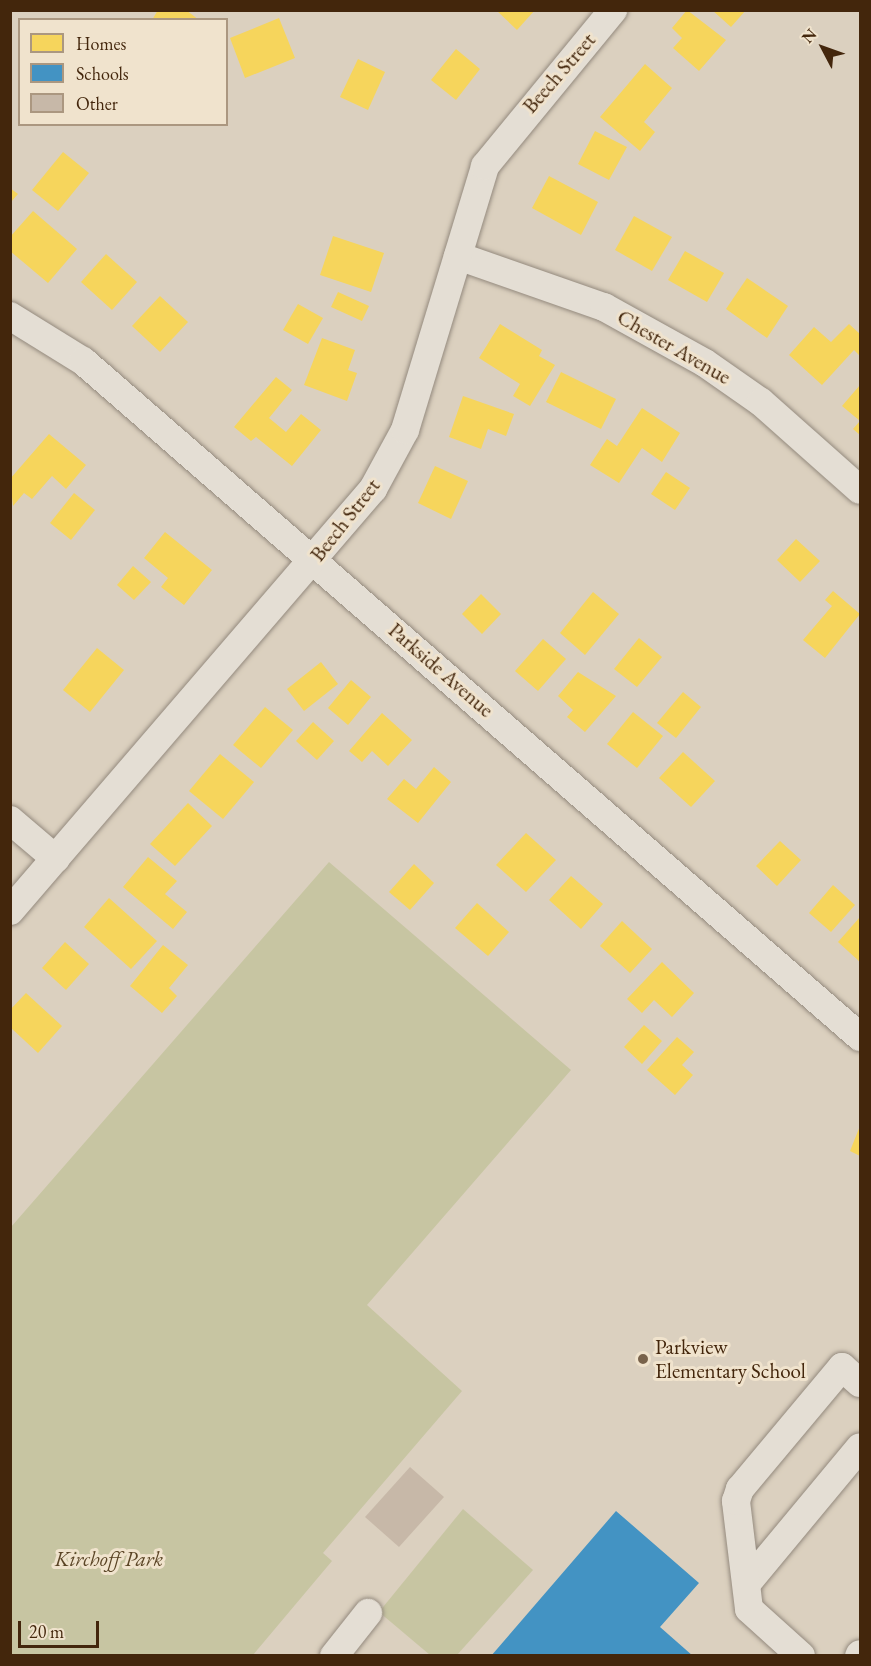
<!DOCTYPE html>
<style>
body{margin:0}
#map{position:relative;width:871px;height:1666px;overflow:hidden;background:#dbd0bf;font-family:"EB Garamond",serif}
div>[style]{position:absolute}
.green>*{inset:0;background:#c7c5a2}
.homes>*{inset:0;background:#f6d55c}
.schools>*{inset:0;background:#4393c3}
.building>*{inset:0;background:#c7b8a8}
.roads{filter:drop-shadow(0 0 2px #948a7e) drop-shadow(0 0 2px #948a7e)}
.minor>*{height:28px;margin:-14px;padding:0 14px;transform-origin:14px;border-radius:14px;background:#e4ded4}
.dots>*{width:16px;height:16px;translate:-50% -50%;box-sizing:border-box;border:3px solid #f0e3cd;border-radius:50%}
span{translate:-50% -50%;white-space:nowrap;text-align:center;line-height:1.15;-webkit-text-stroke:6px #f0e3cd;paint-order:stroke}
.street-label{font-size:21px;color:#43260c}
.poi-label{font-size:21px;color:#43260c}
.left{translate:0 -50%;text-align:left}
.park-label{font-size:21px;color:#5a4425;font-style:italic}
.frame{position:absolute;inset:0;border:12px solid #43260c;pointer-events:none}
.legend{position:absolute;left:18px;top:18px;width:210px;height:108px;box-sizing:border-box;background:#f0e3cd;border:2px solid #ab9780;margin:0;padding:8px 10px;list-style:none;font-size:18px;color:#43260c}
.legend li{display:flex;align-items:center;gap:12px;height:30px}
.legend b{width:30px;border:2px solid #ab9780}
.north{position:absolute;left:793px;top:18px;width:60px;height:60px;-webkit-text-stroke:4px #f0e3cd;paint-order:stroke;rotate:311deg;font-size:16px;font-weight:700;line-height:24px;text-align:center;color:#43260c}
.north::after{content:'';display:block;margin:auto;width:21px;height:27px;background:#43260c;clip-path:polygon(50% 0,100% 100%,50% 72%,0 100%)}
.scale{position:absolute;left:18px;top:1621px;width:81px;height:27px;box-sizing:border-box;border:3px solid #43260c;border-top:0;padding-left:8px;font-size:18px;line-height:21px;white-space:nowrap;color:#43260c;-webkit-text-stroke:4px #f0e3cd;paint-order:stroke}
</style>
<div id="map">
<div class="green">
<i style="clip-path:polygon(329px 862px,571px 1070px,367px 1305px,462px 1391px,323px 1553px,332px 1561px,253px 1655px,11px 1655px,11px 1227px)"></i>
<i style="clip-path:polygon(463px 1509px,533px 1570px,457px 1655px,430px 1655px,379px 1612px)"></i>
</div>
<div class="homes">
<i style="clip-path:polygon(158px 10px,186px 10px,199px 20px,152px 20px)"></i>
<i style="clip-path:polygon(496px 10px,535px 10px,517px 30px)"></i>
<i style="clip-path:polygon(687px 10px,726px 40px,699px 71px,673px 48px,682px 38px,672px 28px)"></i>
<i style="clip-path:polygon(712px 10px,746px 10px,731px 27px)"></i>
<i style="clip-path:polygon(279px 18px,295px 58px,245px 78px,230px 38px)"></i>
<i style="clip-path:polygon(456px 49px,480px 69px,456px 100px,431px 80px)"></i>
<i style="clip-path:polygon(358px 59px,385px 72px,368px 110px,340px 97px)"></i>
<i style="clip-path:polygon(645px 64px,672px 88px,644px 122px,655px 132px,640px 151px,600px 117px)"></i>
<i style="clip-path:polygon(595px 131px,627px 147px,609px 180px,578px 164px)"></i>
<i style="clip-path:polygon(63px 152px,89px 173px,58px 211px,32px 190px)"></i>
<i style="clip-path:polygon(549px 176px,598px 202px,581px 235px,532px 208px)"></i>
<i style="clip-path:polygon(10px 188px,18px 194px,10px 203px)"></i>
<i style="clip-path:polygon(33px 211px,77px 249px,48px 283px,10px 251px,10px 237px)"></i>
<i style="clip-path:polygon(634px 216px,672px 237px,652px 271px,615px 250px)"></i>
<i style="clip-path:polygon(333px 236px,384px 253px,371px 292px,320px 275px)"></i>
<i style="clip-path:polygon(685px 251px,724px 273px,707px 302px,668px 280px)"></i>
<i style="clip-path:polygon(106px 254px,137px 282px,112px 310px,81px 282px)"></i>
<i style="clip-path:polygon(747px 278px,788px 306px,767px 338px,726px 309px)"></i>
<i style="clip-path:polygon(338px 292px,369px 306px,362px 321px,331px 307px)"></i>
<i style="clip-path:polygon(160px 296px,188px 322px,160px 352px,132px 326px)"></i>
<i style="clip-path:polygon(298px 304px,323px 318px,308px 344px,283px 330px)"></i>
<i style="clip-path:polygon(500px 324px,542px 350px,539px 356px,555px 365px,530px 406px,513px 396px,520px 384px,479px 358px)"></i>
<i style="clip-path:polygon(849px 324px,860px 334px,860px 356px,854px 350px,822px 385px,789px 355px,814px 327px,831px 342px)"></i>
<i style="clip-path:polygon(322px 338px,355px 350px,348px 370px,357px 373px,347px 401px,304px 385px)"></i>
<i style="clip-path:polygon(561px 372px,616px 399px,601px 429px,546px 402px)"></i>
<i style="clip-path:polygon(276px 377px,292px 390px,269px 418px,286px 432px,301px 414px,321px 430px,292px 466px,256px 437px,251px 441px,234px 427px)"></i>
<i style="clip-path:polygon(860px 385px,860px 435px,853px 429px,860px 421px,842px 406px)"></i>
<i style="clip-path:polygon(463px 396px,514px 414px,506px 436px,488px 429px,481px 449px,449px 437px)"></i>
<i style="clip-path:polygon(642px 408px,680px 433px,662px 462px,642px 448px,619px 483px,590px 465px,607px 439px,617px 446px)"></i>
<i style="clip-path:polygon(49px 434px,86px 465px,66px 489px,52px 476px,32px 499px,24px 493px,13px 506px,10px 479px)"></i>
<i style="clip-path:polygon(435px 466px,468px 481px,451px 519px,418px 503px)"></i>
<i style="clip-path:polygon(666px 472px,690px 488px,675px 510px,651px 494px)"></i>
<i style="clip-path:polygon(74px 493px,95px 510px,71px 540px,50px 523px)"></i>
<i style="clip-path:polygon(165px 532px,212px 570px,184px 605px,161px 587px,168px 578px,144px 558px)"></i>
<i style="clip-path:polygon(796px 539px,820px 561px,800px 582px,777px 560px)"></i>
<i style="clip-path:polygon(133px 566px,151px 582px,134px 600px,117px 585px)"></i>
<i style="clip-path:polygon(833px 591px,860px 614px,825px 658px,803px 640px,832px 606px,825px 600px)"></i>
<i style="clip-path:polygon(593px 592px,619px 614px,585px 655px,560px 633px)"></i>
<i style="clip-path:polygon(481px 594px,501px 614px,482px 634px,462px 614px)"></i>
<i style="clip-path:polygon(639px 638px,662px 657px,637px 687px,614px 669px)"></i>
<i style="clip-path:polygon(543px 639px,566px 659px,538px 691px,515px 671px)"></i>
<i style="clip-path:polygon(97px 648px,124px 670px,90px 712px,63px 690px)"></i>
<i style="clip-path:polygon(321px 662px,338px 684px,304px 711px,287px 689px)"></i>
<i style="clip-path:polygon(578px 672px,616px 696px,585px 732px,567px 717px,573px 710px,558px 696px)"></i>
<i style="clip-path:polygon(351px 680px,371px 697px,348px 725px,328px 708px)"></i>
<i style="clip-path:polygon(683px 692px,701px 707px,676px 738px,657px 723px)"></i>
<i style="clip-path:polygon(265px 707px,293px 730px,261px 768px,233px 745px)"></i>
<i style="clip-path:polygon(633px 712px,663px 736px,637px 768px,607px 744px)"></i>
<i style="clip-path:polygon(382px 713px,412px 740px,388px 766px,372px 751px,362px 762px,349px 751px)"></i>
<i style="clip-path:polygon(313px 722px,334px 741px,317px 760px,296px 741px)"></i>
<i style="clip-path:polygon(683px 752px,715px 781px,691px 807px,659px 778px)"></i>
<i style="clip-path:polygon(220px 754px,254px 782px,223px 819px,189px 791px)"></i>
<i style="clip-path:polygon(434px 767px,451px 782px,418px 823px,387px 799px,404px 779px,416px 789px)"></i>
<i style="clip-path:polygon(188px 803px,212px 826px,175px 866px,150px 844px)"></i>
<i style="clip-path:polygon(526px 833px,556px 860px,526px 892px,496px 865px)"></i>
<i style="clip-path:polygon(780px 841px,801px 860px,777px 886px,756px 866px)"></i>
<i style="clip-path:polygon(148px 857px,177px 881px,165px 894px,187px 912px,173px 929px,123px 887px)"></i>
<i style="clip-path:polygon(414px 864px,434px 883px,410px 910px,389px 892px)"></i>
<i style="clip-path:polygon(571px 876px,603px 904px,581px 929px,549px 900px)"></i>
<i style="clip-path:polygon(833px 885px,855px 905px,831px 932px,809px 913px)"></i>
<i style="clip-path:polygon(109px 898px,157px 941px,131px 969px,84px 927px)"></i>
<i style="clip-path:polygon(477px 903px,509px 932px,488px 956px,455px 928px)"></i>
<i style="clip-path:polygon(860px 917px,860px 962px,838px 942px)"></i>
<i style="clip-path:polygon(622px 921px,652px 949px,630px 973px,600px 946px)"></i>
<i style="clip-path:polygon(65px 942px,89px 964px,66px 990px,42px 968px)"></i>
<i style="clip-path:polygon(163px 945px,188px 965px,169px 988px,177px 996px,162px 1013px,130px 986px)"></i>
<i style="clip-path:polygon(662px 962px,694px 993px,672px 1017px,654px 1000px,642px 1013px,627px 999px)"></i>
<i style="clip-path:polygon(26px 993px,62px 1026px,38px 1053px,10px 1027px,10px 1010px)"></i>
<i style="clip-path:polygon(644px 1025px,662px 1041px,642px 1064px,624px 1047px)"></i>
<i style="clip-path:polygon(677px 1037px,694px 1052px,682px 1065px,693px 1075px,675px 1095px,647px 1070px)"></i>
<i style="clip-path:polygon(860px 1126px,860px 1156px,850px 1151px)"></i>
</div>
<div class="schools">
<i style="clip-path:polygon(616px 1511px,699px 1583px,660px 1627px,693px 1656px,491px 1656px)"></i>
</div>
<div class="building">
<i style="clip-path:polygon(410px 1467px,444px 1497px,399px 1547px,365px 1517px)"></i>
</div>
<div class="roads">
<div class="minor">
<i style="left:458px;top:256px;width:155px;rotate:19.3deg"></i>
<i style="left:604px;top:307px;width:115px;rotate:29deg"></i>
<i style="left:705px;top:363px;width:68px;rotate:34.9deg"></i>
<i style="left:761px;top:402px;width:132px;rotate:41.6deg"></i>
<i style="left:10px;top:316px;width:86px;rotate:31.7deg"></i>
<i style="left:83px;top:361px;width:1030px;rotate:41.02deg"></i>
<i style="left:10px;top:820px;width:60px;rotate:40.3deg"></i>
<i style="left:10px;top:911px;width:557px;rotate:-49.3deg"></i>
<i style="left:373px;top:489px;width:67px;rotate:-61.5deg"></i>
<i style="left:405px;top:430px;width:276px;rotate:-73.1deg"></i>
<i style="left:485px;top:166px;width:202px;rotate:-50.6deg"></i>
<i style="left:748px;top:1582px;width:175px;rotate:-50.3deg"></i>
<i style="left:334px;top:1656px;width:55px;rotate:-51.7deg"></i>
<i style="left:801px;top:1656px;width:70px;rotate:-137.9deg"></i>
<i style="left:749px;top:1609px;width:109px;rotate:-96.9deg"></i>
<i style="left:736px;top:1501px;width:13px;rotate:-72deg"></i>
<i style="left:740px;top:1489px;width:159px;rotate:-50.1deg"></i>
<i style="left:842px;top:1367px;width:24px;rotate:42deg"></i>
<i style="left:859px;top:1656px;width:2px;rotate:-63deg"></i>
</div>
</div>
<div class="dots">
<i style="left:643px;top:1359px;background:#78624b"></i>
</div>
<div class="street-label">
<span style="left:559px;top:73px;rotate:-49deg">Beech Street</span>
<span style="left:674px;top:347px;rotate:30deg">Chester Avenue</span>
<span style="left:345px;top:520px;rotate:-52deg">Beech Street</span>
<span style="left:441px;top:670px;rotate:41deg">Parkside Avenue</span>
</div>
<div class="poi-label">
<span class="left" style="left:655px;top:1359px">Parkview<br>Elementary School</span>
</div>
<div class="park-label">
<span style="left:109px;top:1559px">Kirchoff Park</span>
</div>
<div class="frame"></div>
<ul class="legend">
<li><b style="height:16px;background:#f6d55c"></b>Homes</li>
<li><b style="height:16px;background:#4393c3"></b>Schools</li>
<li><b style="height:16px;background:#c7b8a8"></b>Other</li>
</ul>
<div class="north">N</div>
<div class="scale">20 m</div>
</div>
